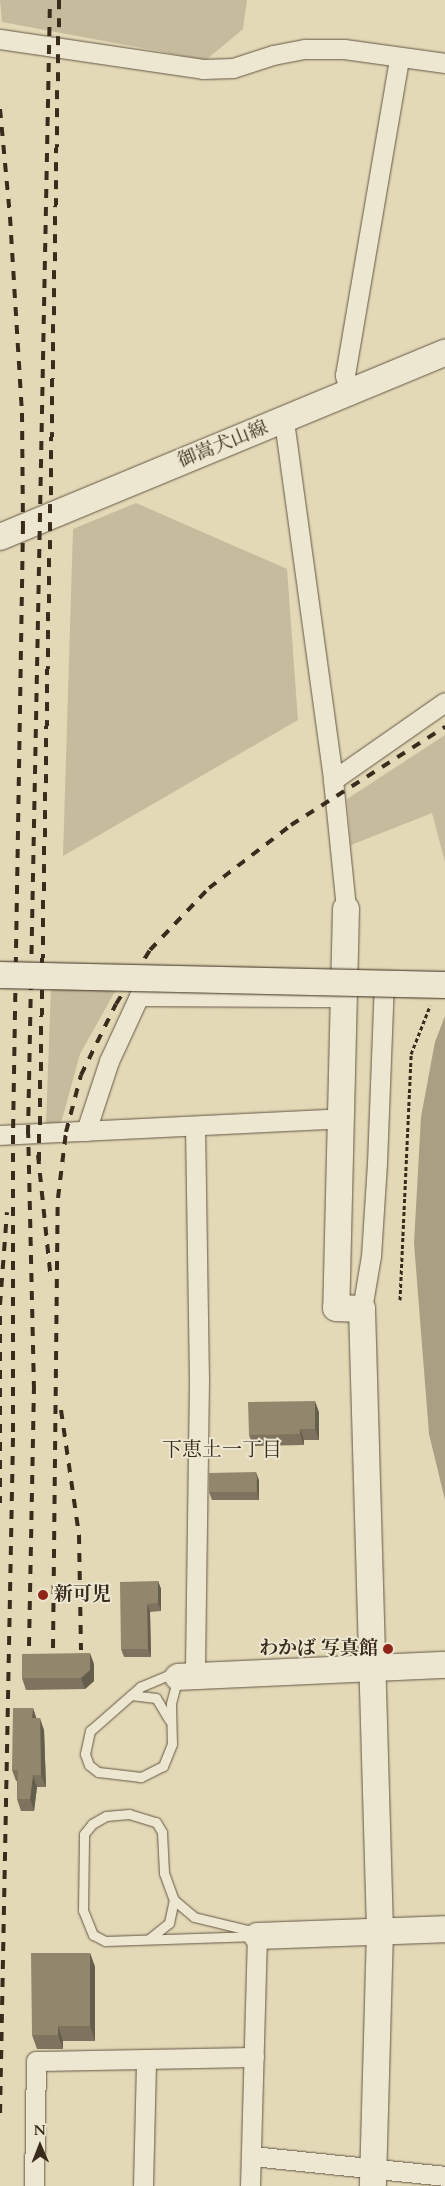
<!DOCTYPE html>
<meta charset="utf-8">
<style>
body{margin:0}
#map{position:relative;width:445px;height:2186px;overflow:hidden;background:#e3d9b7;font-family:Cardo,"Noto Serif JP",serif}
div>[style]{position:absolute}
.green>*{inset:0;background:#c6bc9d}
.water>*{inset:0;background:#aa9e83}
.path>*{height:3px;margin-top:-1.5px;transform-origin:0;background:repeating-linear-gradient(90deg,#3a2c1d 0 4px,transparent 0 6.5px)}
.roads{filter:drop-shadow(0 0 1px #645744) drop-shadow(0 0 1px #645744)}
.lane>*{height:9px;margin:-4.5px;padding:0 4.5px;transform-origin:4.5px;border-radius:4.5px;background:#ede6d0}
.street>*{height:19px;margin:-9.5px;padding:0 9.5px;transform-origin:9.5px;border-radius:9.5px;background:#ede6d0}
.secondary>*{height:26px;margin:-13px;padding:0 13px;transform-origin:13px;border-radius:13px;background:#ede6d0}
.rail>*{height:4px;margin-top:-2px;transform-origin:0;background:repeating-linear-gradient(90deg,#3a2c1d 0 9px,transparent 0 18px)}
.bridges{filter:drop-shadow(0 0 1px #3a2c1d) drop-shadow(0 0 1px #3a2c1d)}
.secondary-bridge>*{height:26px;margin:-13px;padding:0 13px;transform-origin:13px;border-radius:13px;background:#ede6d0}
.wall>*{inset:0;background:#7e735e}
.shaded-wall>*{inset:0;background:#665e4c}
.building>*{inset:0;background:#92866d}
.dots>*{width:14px;height:14px;translate:-50% -50%;box-sizing:border-box;border:2px solid #ede6d0;border-radius:50%}
span{translate:-50% -50%;white-space:nowrap;text-align:center;line-height:1.15;-webkit-text-stroke:4px #ede6d0;paint-order:stroke}
.street-label{font-size:19px;color:#3a2c1d}
.poi-label{font-size:19px;color:#3a2c1d;font-weight:700}
.left{translate:0 -50%;text-align:left}
.right{translate:-100% -50%;text-align:right}
.neighbourhood-label{font-size:20px;color:#3a2c1d}
.north{position:absolute;left:15px;top:2121px;width:50px;height:50px;-webkit-text-stroke:4px #ede6d0;paint-order:stroke;rotate:359deg;font-size:14px;font-weight:700;line-height:20px;text-align:center;color:#3a2c1d}
.north::after{content:'';display:block;margin:auto;width:18px;height:22px;background:#3a2c1d;clip-path:polygon(50% 0,100% 100%,50% 72%,0 100%)}
</style>
<div id="map">
<div class="green">
<i style="clip-path:polygon(0 0,247px 0,243px 29px,206px 60px,2px 22px)"></i>
<i style="clip-path:polygon(136px 503px,287px 569px,298px 720px,63px 856px,73px 529px)"></i>
<i style="clip-path:polygon(445px 735px,445px 862px,432px 813px,351px 845px,347px 799px)"></i>
<i style="clip-path:polygon(51px 988px,117px 988px,80px 1054px,61px 1123px,46px 1123px)"></i>
</div>
<div class="water">
<i style="clip-path:polygon(445px 1016px,445px 1500px,429px 1434px,414px 1243px,421px 1117px,435px 1042px)"></i>
</div>
<div class="path">
<i style="left:400px;top:1300px;width:246px;rotate:-87.4deg"></i>
<i style="left:411px;top:1054px;width:52px;rotate:-68.4deg"></i>
</div>
<div class="roads">
<div class="lane">
<i style="left:168px;top:1675px;width:10px;rotate:11deg"></i>
<i style="left:178px;top:1677px;width:28px;rotate:105deg"></i>
<i style="left:171px;top:1704px;width:40px;rotate:88.6deg"></i>
<i style="left:172px;top:1744px;width:24px;rotate:112deg"></i>
<i style="left:163px;top:1766px;width:25px;rotate:153deg"></i>
<i style="left:141px;top:1777px;width:43px;rotate:-173.4deg"></i>
<i style="left:98px;top:1772px;width:11px;rotate:-142deg"></i>
<i style="left:89px;top:1765px;width:12px;rotate:-110deg"></i>
<i style="left:85px;top:1754px;width:24px;rotate:-78deg"></i>
<i style="left:90px;top:1731px;width:67px;rotate:-41.3deg"></i>
<i style="left:140px;top:1687px;width:30px;rotate:-23deg"></i>
<i style="left:131px;top:1695px;width:25px;rotate:7deg"></i>
<i style="left:156px;top:1698px;width:26px;rotate:59deg"></i>
<i style="left:129px;top:1814px;width:28px;rotate:17deg"></i>
<i style="left:156px;top:1822px;width:12px;rotate:59deg"></i>
<i style="left:162px;top:1832px;width:41px;rotate:87.2deg"></i>
<i style="left:164px;top:1873px;width:29px;rotate:70deg"></i>
<i style="left:174px;top:1900px;width:26px;rotate:40deg"></i>
<i style="left:194px;top:1917px;width:60px;rotate:13.6deg"></i>
<i style="left:252px;top:1931px;width:7px;rotate:45deg"></i>
<i style="left:257px;top:1936px;width:152px;rotate:178.1deg"></i>
<i style="left:105px;top:1941px;width:13px;rotate:-153deg"></i>
<i style="left:93px;top:1935px;width:27px;rotate:-112deg"></i>
<i style="left:83px;top:1910px;width:76px;rotate:-89.2deg"></i>
<i style="left:84px;top:1834px;width:13px;rotate:-51deg"></i>
<i style="left:92px;top:1824px;width:16px;rotate:-30deg"></i>
<i style="left:106px;top:1816px;width:23px;rotate:-5deg"></i>
<i style="left:149px;top:1939px;width:26px;rotate:-39deg"></i>
<i style="left:169px;top:1923px;width:24px;rotate:-78deg"></i>
</div>
<div class="street">
<i style="left:0;top:39px;width:205px;rotate:8.4deg"></i>
<i style="left:203px;top:69px;width:30px;rotate:-2deg"></i>
<i style="left:233px;top:68px;width:42px;rotate:-18deg"></i>
<i style="left:273px;top:55px;width:33px;rotate:-11deg"></i>
<i style="left:305px;top:49px;width:39px"></i>
<i style="left:344px;top:49px;width:102px;rotate:7.9deg"></i>
<i style="left:350px;top:395px;width:21px;rotate:-104deg"></i>
<i style="left:345px;top:375px;width:321px;rotate:-80.3deg"></i>
<i style="left:284px;top:421px;width:362px;rotate:82.2deg"></i>
<i style="left:333px;top:780px;width:130px;rotate:84.2deg"></i>
<i style="left:333px;top:780px;width:136px;rotate:-34.9deg"></i>
<i style="left:195px;top:1126px;width:254px;rotate:89.1deg"></i>
<i style="left:199px;top:1380px;width:296px;rotate:90.8deg"></i>
<i style="left:86px;top:1131px;width:74px;rotate:-71.8deg"></i>
<i style="left:109px;top:1061px;width:72px;rotate:-65.2deg"></i>
<i style="left:139px;top:996px;width:206px;rotate:0.3deg"></i>
<i style="left:0;top:1135px;width:343px;rotate:-2.8deg"></i>
<i style="left:362px;top:1309px;width:54px;rotate:-80.4deg"></i>
<i style="left:371px;top:1256px;width:93px;rotate:-86.3deg"></i>
<i style="left:377px;top:1163px;width:181px;rotate:-87.8deg"></i>
<i style="left:252px;top:2156px;width:194px;rotate:5.9deg"></i>
<i style="left:34px;top:2186px;width:125px;rotate:-89.1deg"></i>
<i style="left:36px;top:2061px;width:218px;rotate:-1.1deg"></i>
<i style="left:143px;top:2186px;width:127px;rotate:-88.6deg"></i>
<i style="left:250px;top:2186px;width:250px;rotate:-88.4deg"></i>
</div>
<div class="secondary">
<i style="left:0;top:537px;width:482px;rotate:-22.5deg"></i>
<i style="left:346px;top:909px;width:399px;rotate:91.4deg"></i>
<i style="left:336px;top:1308px;width:26px;rotate:2deg"></i>
<i style="left:362px;top:1309px;width:622px;rotate:88.34deg"></i>
<i style="left:380px;top:1931px;width:255px;rotate:91.6deg"></i>
<i style="left:178px;top:1677px;width:267px;rotate:-2.6deg"></i>
<i style="left:257px;top:1936px;width:188px;rotate:-2.1deg"></i>
</div>
</div>
<div class="rail">
<i style="left:0;top:109px;width:108px;rotate:84.7deg"></i>
<i style="left:10px;top:217px;width:196px;rotate:86.5deg"></i>
<i style="left:22px;top:413px;width:112px;rotate:89.5deg"></i>
<i style="left:23px;top:525px;width:610px;rotate:90.94deg"></i>
<i style="left:13px;top:1135px;width:303px;rotate:90deg"></i>
<i style="left:13px;top:1438px;width:677px;rotate:91.1deg"></i>
<i style="left:38px;top:1155px;width:118px;rotate:84.1deg"></i>
<i style="left:39px;top:1161px;width:1161px;rotate:-89.01deg"></i>
<i style="left:0;top:1305px;width:93px;rotate:-85.7deg"></i>
<i style="left:0;top:1316px;width:187px;rotate:90deg"></i>
<i style="left:61px;top:1410px;width:126px;rotate:81.8deg"></i>
<i style="left:79px;top:1535px;width:115px;rotate:89deg"></i>
<i style="left:29px;top:1646px;width:256px;rotate:-88.9deg"></i>
<i style="left:34px;top:1390px;width:256px;rotate:-91.3deg"></i>
<i style="left:28px;top:1134px;width:1134px;rotate:-88.89deg"></i>
<i style="left:53px;top:1648px;width:450px;rotate:-89.4deg"></i>
<i style="left:58px;top:1198px;width:66px;rotate:-83.1deg"></i>
<i style="left:66px;top:1132px;width:59px;rotate:-75.3deg"></i>
<i style="left:81px;top:1075px;width:79px;rotate:-63.8deg"></i>
<i style="left:116px;top:1004px;width:64px;rotate:-57.8deg"></i>
<i style="left:150px;top:950px;width:86px;rotate:-46.4deg"></i>
<i style="left:209px;top:888px;width:103px;rotate:-37.5deg"></i>
<i style="left:291px;top:825px;width:183px;rotate:-32.5deg"></i>
</div>
<div class="bridges">
<div class="secondary-bridge">
<i style="left:0;top:975px;width:445px;rotate:1.3deg"></i>
</div>
</div>
<div class="wall">
<i style="clip-path:polygon(319px 1412px,319px 1440px,304px 1440px,304px 1445px,253px 1446px,249px 1435px)"></i>
<i style="clip-path:polygon(259px 1480px,259px 1500px,212px 1500px,209px 1492px)"></i>
<i style="clip-path:polygon(158px 1581px,161px 1589px,161px 1611px,150px 1612px,151px 1657px,124px 1657px,121px 1649px)"></i>
<i style="clip-path:polygon(94px 1664px,94px 1681px,85px 1689px,26px 1690px,22px 1678px)"></i>
<i style="clip-path:polygon(33px 1708px,36px 1718px,44px 1730px,46px 1787px,37px 1787px,34px 1811px,21px 1811px,17px 1799px,17px 1781px,16px 1781px,12px 1770px)"></i>
<i style="clip-path:polygon(90px 1953px,95px 1967px,95px 2041px,63px 2041px,63px 2049px,37px 2049px,32px 2035px)"></i>
</div>
<div class="shaded-wall">
<i style="clip-path:polygon(315px 1401px,319px 1412px,319px 1440px,315px 1429px)"></i>
<i style="clip-path:polygon(300px 1429px,304px 1440px,304px 1445px,300px 1434px)"></i>
<i style="clip-path:polygon(256px 1472px,259px 1480px,259px 1500px,257px 1492px)"></i>
<i style="clip-path:polygon(158px 1581px,161px 1589px,161px 1611px,158px 1603px)"></i>
<i style="clip-path:polygon(147px 1604px,150px 1612px,151px 1657px,148px 1649px)"></i>
<i style="clip-path:polygon(90px 1653px,94px 1664px,94px 1681px,85px 1689px,81px 1678px)"></i>
<i style="clip-path:polygon(33px 1708px,37px 1720px,32px 1718px)"></i>
<i style="clip-path:polygon(40px 1718px,44px 1730px,46px 1787px,41px 1775px)"></i>
<i style="clip-path:polygon(33px 1775px,37px 1787px,34px 1811px,30px 1799px)"></i>
<i style="clip-path:polygon(90px 1953px,95px 1967px,95px 2041px,90px 2026px)"></i>
<i style="clip-path:polygon(58px 2026px,63px 2041px,63px 2049px,58px 2035px)"></i>
</div>
<div class="building">
<i style="clip-path:polygon(315px 1401px,315px 1429px,300px 1429px,300px 1434px,249px 1435px,248px 1402px)"></i>
<i style="clip-path:polygon(256px 1472px,257px 1492px,209px 1492px,209px 1473px)"></i>
<i style="clip-path:polygon(158px 1581px,158px 1603px,147px 1604px,148px 1649px,121px 1649px,120px 1582px)"></i>
<i style="clip-path:polygon(90px 1653px,90px 1670px,81px 1678px,22px 1678px,22px 1654px)"></i>
<i style="clip-path:polygon(13px 1708px,33px 1708px,32px 1718px,40px 1718px,41px 1775px,33px 1775px,30px 1799px,17px 1799px,18px 1770px,12px 1770px)"></i>
<i style="clip-path:polygon(31px 1953px,90px 1953px,90px 2026px,58px 2026px,58px 2035px,32px 2035px)"></i>
</div>
<div class="dots">
<i style="left:43px;top:1595px;background:#8f2418"></i>
<i style="left:388px;top:1649px;background:#8f2418"></i>
</div>
<div class="street-label">
<span style="left:223px;top:445px;rotate:-22deg">御嵩犬山線</span>
</div>
<div class="poi-label">
<span class="left" style="left:54px;top:1595px">新可児</span>
<span class="right" style="left:378px;top:1649px">わかば 写真館</span>
</div>
<div class="neighbourhood-label">
<span style="left:222px;top:1449px">下恵土一丁目</span>
</div>
<div class="north">N</div>
</div>
